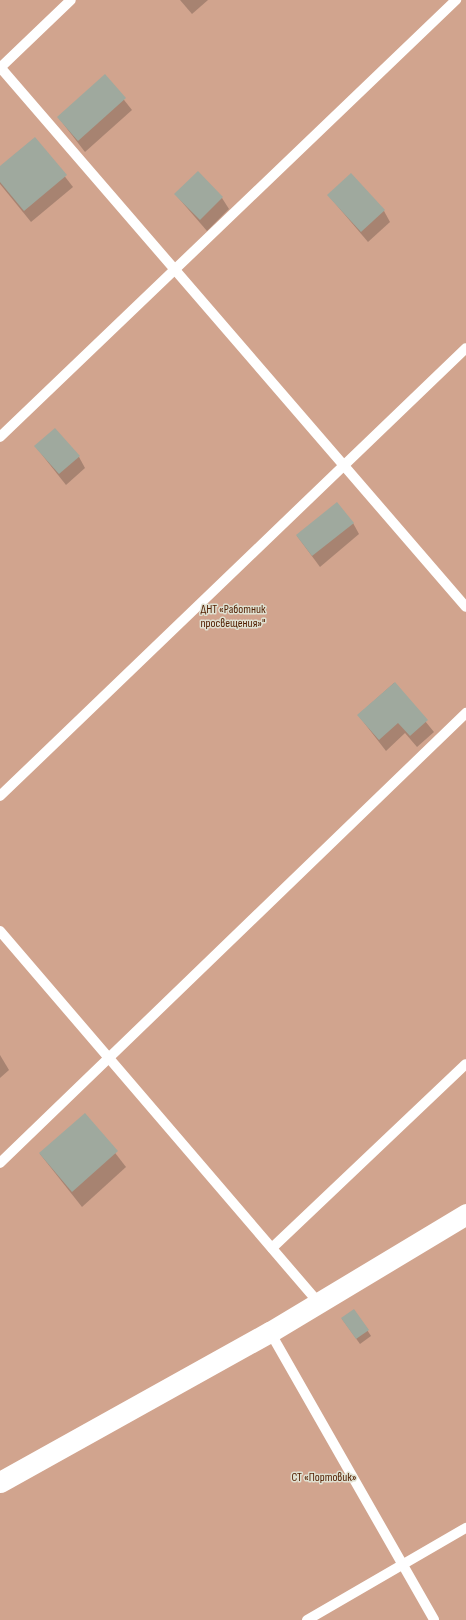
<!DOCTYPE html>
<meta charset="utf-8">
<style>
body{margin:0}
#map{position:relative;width:466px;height:1620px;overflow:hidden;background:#e0e1d2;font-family:"Sofia Sans Condensed",sans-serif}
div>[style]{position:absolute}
.green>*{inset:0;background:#d1a48e}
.shadow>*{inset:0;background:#0003}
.building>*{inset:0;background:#9fa99e}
.service>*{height:10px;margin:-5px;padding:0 5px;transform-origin:5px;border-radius:5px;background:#fff}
.minor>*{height:21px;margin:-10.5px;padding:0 10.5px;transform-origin:10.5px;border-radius:10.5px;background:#fff}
span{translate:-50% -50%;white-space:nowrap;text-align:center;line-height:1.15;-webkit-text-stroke:3px #e0e1d2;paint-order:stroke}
.park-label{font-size:12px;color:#532103}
</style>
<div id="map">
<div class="green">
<i style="clip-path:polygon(0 0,466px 0,466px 1620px,0 1620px)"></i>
</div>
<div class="shadow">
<i style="clip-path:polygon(180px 0,208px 0,192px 14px)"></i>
<i style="clip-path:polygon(105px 76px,132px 110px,85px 152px,58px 117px)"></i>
<i style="clip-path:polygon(35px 138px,73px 187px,31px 222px,0 184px,0 167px)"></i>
<i style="clip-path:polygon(175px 194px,222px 198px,229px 209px,207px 231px)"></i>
<i style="clip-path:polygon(328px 195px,384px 211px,390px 222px,368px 242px)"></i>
<i style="clip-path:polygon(35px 446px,79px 457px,85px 468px,66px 485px)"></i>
<i style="clip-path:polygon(353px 523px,359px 534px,320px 567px,297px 536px)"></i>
<i style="clip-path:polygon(394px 683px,434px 732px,417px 747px,405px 733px,386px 751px,358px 715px)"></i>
<i style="clip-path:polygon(0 1055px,9px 1070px,0 1078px)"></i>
<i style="clip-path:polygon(85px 1114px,126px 1167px,82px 1207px,40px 1154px)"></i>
<i style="clip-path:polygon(354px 1310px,371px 1336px,360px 1344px,342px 1319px)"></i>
</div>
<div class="building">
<i style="clip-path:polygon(105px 74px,126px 98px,78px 141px,57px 117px)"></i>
<i style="clip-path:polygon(35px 137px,67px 175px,24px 211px,0 182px,0 166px)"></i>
<i style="clip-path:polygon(198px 171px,223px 197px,200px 220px,174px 194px)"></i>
<i style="clip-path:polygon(351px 173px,385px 210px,361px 232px,327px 195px)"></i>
<i style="clip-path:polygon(55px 428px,80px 456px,59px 474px,34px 446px)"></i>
<i style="clip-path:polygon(337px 502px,354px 523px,312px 556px,296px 535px)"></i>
<i style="clip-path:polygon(395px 682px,428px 720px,410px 736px,398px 723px,379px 740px,357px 715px)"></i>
<i style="clip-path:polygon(85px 1113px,118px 1151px,72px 1192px,39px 1153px)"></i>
<i style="clip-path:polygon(354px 1309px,369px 1330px,356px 1339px,341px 1318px)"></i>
</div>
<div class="service">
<i style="left:0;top:67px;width:713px;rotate:49.21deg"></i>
<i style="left:0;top:68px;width:98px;rotate:-43.8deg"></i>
<i style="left:0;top:437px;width:632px;rotate:-43.78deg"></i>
<i style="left:0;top:796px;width:646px;rotate:-43.87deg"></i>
<i style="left:0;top:931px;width:490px;rotate:49.4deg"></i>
<i style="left:0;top:1163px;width:648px;rotate:-44deg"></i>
<i style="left:272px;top:1248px;width:267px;rotate:-43.5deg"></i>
<i style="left:270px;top:1332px;width:331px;rotate:60.3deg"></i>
<i style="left:307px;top:1620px;width:184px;rotate:-30.1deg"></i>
</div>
<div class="minor">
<i style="left:0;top:1482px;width:309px;rotate:-29.1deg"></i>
<i style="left:270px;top:1332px;width:229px;rotate:-31deg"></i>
</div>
<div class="park-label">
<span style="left:233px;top:617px">ДНТ «Работник<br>просвещения»"</span>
<span style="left:324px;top:1478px">СТ «Портовик»</span>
</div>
</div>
